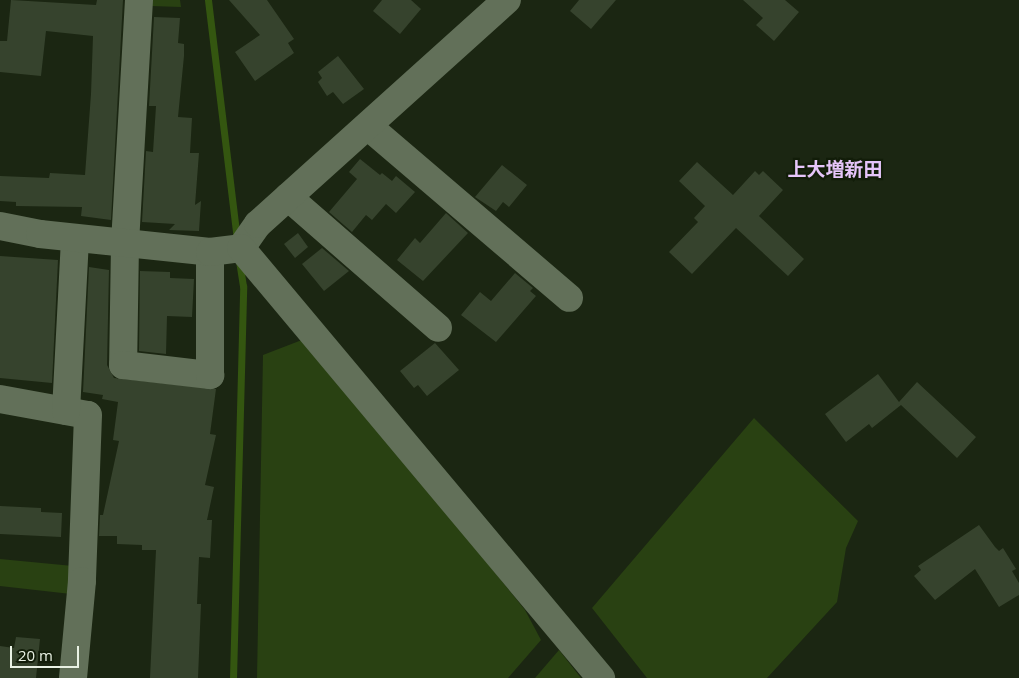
<!DOCTYPE html>
<meta charset="utf-8">
<style>
body{margin:0}
#map{position:relative;width:1019px;height:678px;overflow:hidden;background:#1b2612;font-family:"Open Sans","Noto Sans JP",sans-serif}
div>[style]{position:absolute}
.green>*{inset:0;background:#294112}
.stream>*{height:7px;margin:-3.5px;padding:0 3.5px;transform-origin:3.5px;border-radius:3.5px;background:#345610}
.building>*{inset:0;background:#36432d}
.minor>*{height:28px;margin:-14px;padding:0 14px;transform-origin:14px;border-radius:14px;background:#627059}
.tertiary>*{height:28px;margin:-14px;padding:0 14px;transform-origin:14px;border-radius:14px;background:#627059}
span{translate:-50% -50%;white-space:nowrap;text-align:center;line-height:1.15;-webkit-text-stroke:4.5px #121d09;paint-order:stroke}
.quarter-label{font-size:19px;color:#e6c5fa;font-weight:700}
.scale{position:absolute;left:10px;top:646px;width:69px;height:22px;box-sizing:border-box;border:2px solid #e9f1e4;border-top:0;padding-left:6px;font-size:15px;line-height:18px;white-space:nowrap;color:#e9f1e4;-webkit-text-stroke:4px #121d09;paint-order:stroke}
</style>
<div id="map">
<div class="green">
<i style="clip-path:polygon(150px 0,180px 0,181px 7px,151px 6px)"></i>
<i style="clip-path:polygon(307px 338px,525px 610px,541px 640px,508px 678px,257px 678px,263px 355px)"></i>
<i style="clip-path:polygon(754px 418px,858px 521px,846px 548px,837px 602px,767px 678px,647px 678px,592px 608px)"></i>
<i style="clip-path:polygon(0 559px,73px 566px,71px 594px,0 586px)"></i>
<i style="clip-path:polygon(559px 650px,581px 678px,535px 678px)"></i>
</div>
<div class="stream">
<i style="left:208px;top:0;width:242px;rotate:83.1deg"></i>
<i style="left:233px;top:678px;width:392px;rotate:-88.5deg"></i>
<i style="left:243px;top:286px;width:25px;rotate:-99deg"></i>
</div>
<div class="building">
<i style="clip-path:polygon(11px 0,96px 5px,97px 0,123px 0,111px 220px,81px 216px,82px 207px,16px 206px,16px 202px,0 201px,0 176px,49px 178px,50px 173px,85px 175px,91px 94px,93px 36px,46px 31px,41px 76px,0 72px,0 41px,7px 41px)"></i>
<i style="clip-path:polygon(229px 0,267px 0,294px 39px,288px 43px,294px 53px,255px 81px,235px 52px,260px 35px)"></i>
<i style="clip-path:polygon(382px 0,411px 0,421px 9px,400px 34px,373px 11px)"></i>
<i style="clip-path:polygon(579px 0,616px 0,591px 29px,570px 11px)"></i>
<i style="clip-path:polygon(743px 0,785px 0,799px 12px,774px 41px,756px 25px,763px 18px)"></i>
<i style="clip-path:polygon(154px 17px,180px 18px,178px 43px,184px 44px,184px 56px,178px 117px,192px 118px,190px 153px,199px 153px,195px 205px,201px 201px,199px 231px,169px 230px,175px 224px,142px 222px,146px 151px,153px 152px,156px 106px,149px 106px)"></i>
<i style="clip-path:polygon(338px 56px,364px 89px,343px 104px,333px 92px,327px 96px,318px 82px,322px 78px,318px 72px)"></i>
<i style="clip-path:polygon(360px 159px,380px 175px,382px 173px,392px 181px,396px 176px,415px 192px,396px 213px,386px 204px,372px 220px,366px 215px,352px 232px,329px 212px,357px 179px,349px 172px)"></i>
<i style="clip-path:polygon(697px 162px,733px 195px,755px 171px,759px 175px,763px 171px,783px 190px,759px 216px,804px 259px,788px 276px,736px 228px,692px 274px,669px 252px,698px 222px,694px 218px,705px 206px,679px 181px)"></i>
<i style="clip-path:polygon(502px 165px,527px 185px,509px 207px,503px 202px,496px 211px,475px 197px)"></i>
<i style="clip-path:polygon(446px 213px,468px 233px,423px 281px,397px 260px,415px 238px,420px 243px)"></i>
<i style="clip-path:polygon(298px 233px,308px 247px,295px 258px,284px 244px)"></i>
<i style="clip-path:polygon(322px 248px,349px 271px,324px 291px,302px 264px)"></i>
<i style="clip-path:polygon(0 256px,58px 260px,52px 383px,0 378px)"></i>
<i style="clip-path:polygon(89px 267px,109px 270px,107px 365px,114px 378px,216px 389px,210px 434px,216px 435px,205px 485px,214px 487px,207px 520px,212px 520px,210px 558px,199px 557px,197px 604px,201px 604px,198px 678px,150px 678px,156px 550px,142px 550px,142px 545px,117px 544px,117px 536px,99px 536px,100px 515px,103px 515px,119px 441px,113px 440px,118px 402px,102px 399px,103px 395px,83px 392px)"></i>
<i style="clip-path:polygon(140px 271px,170px 272px,170px 278px,194px 279px,192px 317px,167px 316px,166px 354px,139px 351px)"></i>
<i style="clip-path:polygon(515px 273px,533px 288px,530px 291px,536px 296px,496px 342px,461px 315px,480px 292px,491px 301px)"></i>
<i style="clip-path:polygon(435px 343px,459px 370px,427px 396px,418px 385px,414px 388px,400px 371px)"></i>
<i style="clip-path:polygon(878px 374px,899px 402px,917px 382px,976px 437px,957px 458px,901px 405px,872px 428px,869px 424px,846px 442px,825px 414px)"></i>
<i style="clip-path:polygon(0 506px,41px 508px,41px 512px,62px 513px,61px 537px,0 534px)"></i>
<i style="clip-path:polygon(979px 525px,995px 547px,999px 551px,1003px 548px,1016px 569px,1012px 571px,1019px 583px,1019px 595px,999px 607px,975px 569px,935px 600px,914px 576px,921px 570px,918px 566px)"></i>
<i style="clip-path:polygon(16px 637px,40px 639px,36px 678px,0 678px,0 646px,14px 648px)"></i>
</div>
<div class="minor">
<i style="left:139px;top:0;width:244px;rotate:93.3deg"></i>
<i style="left:125px;top:244px;width:121px;rotate:90.9deg"></i>
<i style="left:123px;top:365px;width:88px;rotate:6.6deg"></i>
<i style="left:210px;top:375px;width:123px;rotate:-90deg"></i>
<i style="left:369px;top:127px;width:263px;rotate:40.5deg"></i>
<i style="left:288px;top:197px;width:199px;rotate:41.1deg"></i>
<i style="left:241px;top:248px;width:29px;rotate:-55deg"></i>
<i style="left:258px;top:224px;width:335px;rotate:-42deg"></i>
<i style="left:0;top:399px;width:89px;rotate:10.3deg"></i>
<i style="left:88px;top:415px;width:166px;rotate:92.1deg"></i>
<i style="left:82px;top:581px;width:97px;rotate:95.3deg"></i>
<i style="left:66px;top:411px;width:173px;rotate:-87deg"></i>
</div>
<div class="tertiary">
<i style="left:0;top:226px;width:41px;rotate:11.3deg"></i>
<i style="left:40px;top:234px;width:171px;rotate:6deg"></i>
<i style="left:210px;top:252px;width:31px;rotate:-7deg"></i>
<i style="left:241px;top:248px;width:561px;rotate:50.06deg"></i>
</div>
<div class="quarter-label">
<span style="left:835px;top:170px">上大増新田</span>
</div>
<div class="scale">20 m</div>
</div>
